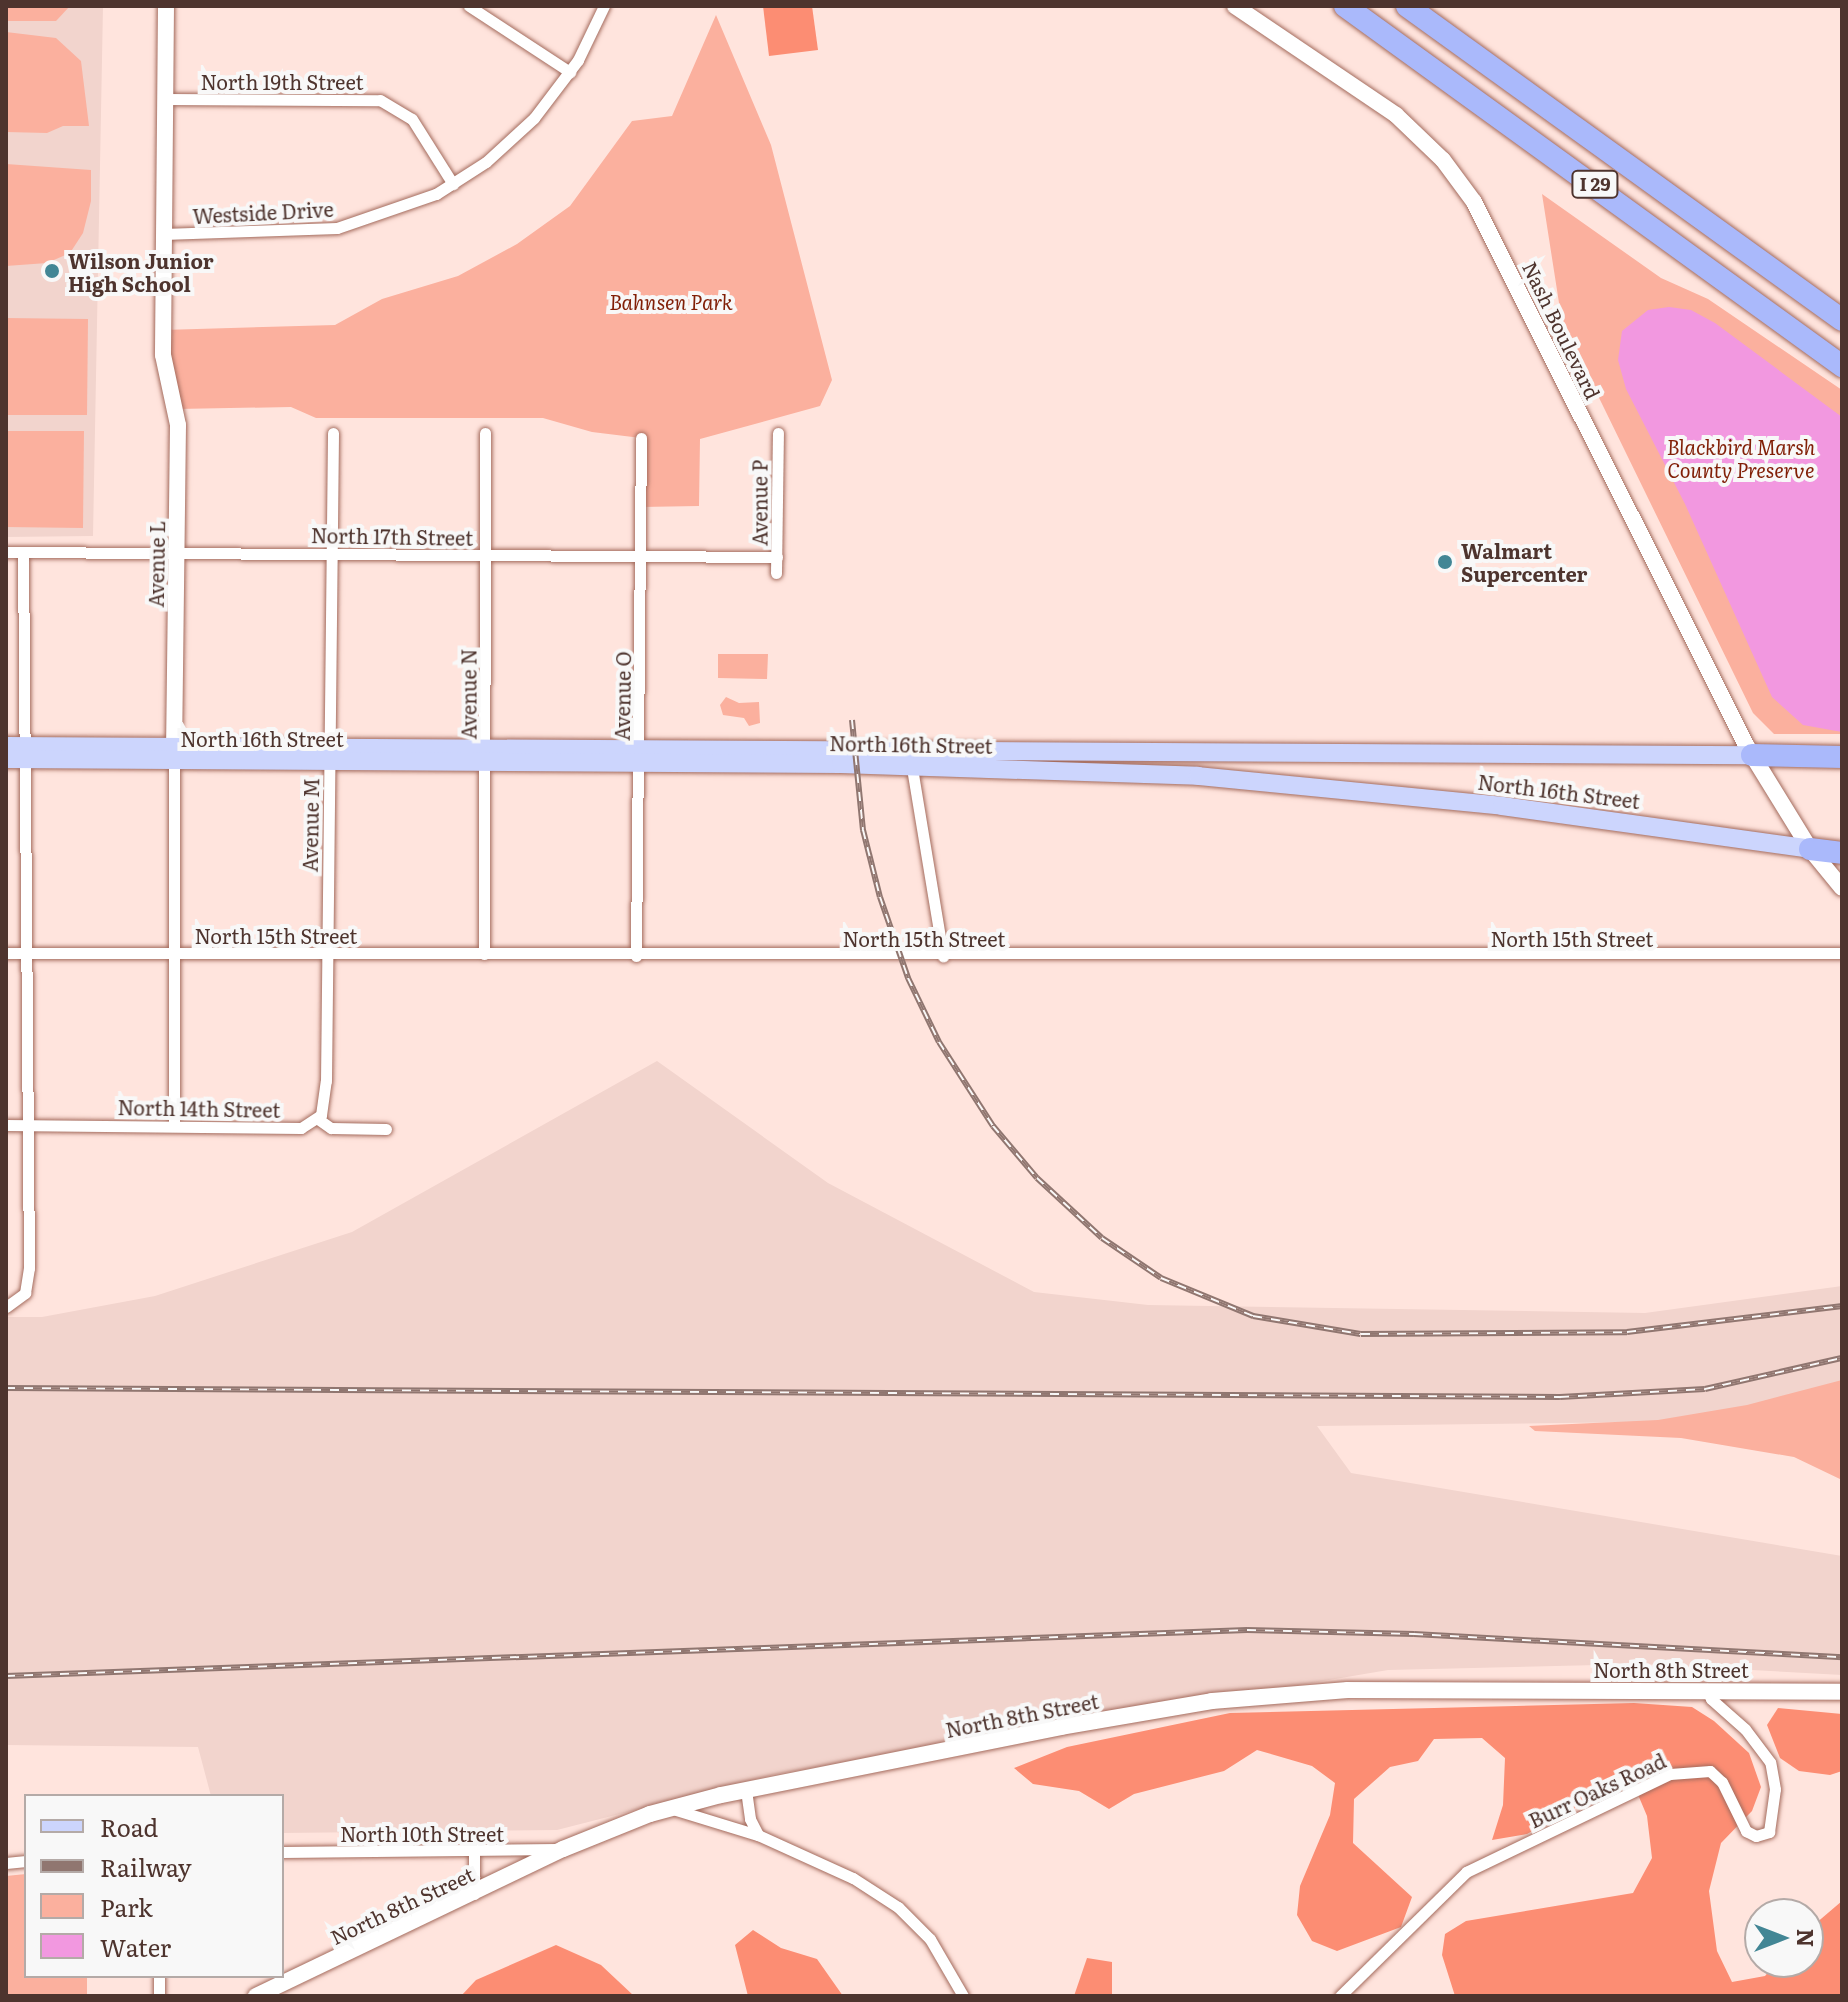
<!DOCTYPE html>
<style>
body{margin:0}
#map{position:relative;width:1848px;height:2002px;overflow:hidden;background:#ffe4dd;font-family:Literata,serif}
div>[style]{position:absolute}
.built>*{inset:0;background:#f2d4cd}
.green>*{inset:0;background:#fbb09e}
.forest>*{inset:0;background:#fc8d73}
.water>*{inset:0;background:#f298e0}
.roads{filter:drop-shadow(0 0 2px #a46b5d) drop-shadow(0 0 2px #a46b5d)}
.street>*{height:11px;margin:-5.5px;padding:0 5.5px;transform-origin:5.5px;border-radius:5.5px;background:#fff}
.secondary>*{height:16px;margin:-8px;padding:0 8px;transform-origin:8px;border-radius:8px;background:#fff}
.primary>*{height:18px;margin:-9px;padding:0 9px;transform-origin:9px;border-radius:9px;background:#ccd5fd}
.highway>*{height:22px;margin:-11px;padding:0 11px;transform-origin:11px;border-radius:11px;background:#aab9fb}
.rail>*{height:6px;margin-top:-3px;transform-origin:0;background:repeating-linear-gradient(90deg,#f8f8f8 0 9px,#907670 0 18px);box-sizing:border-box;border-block:2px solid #907670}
.dots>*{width:22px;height:22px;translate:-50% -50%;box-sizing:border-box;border:4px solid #f8f8f8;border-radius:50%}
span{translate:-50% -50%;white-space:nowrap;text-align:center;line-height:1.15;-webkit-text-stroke:8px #f8f8f8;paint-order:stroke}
.shield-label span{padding:2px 6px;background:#f8f8f8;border:2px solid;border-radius:6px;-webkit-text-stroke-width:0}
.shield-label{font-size:18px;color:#4e342e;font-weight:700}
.street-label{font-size:20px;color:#4e342e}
.poi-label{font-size:20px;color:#4e342e;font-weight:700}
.left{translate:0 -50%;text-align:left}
.park-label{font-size:20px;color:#811f07;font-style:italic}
.frame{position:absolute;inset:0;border:8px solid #4e342e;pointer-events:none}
.legend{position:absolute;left:24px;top:1794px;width:260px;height:184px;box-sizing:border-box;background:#f8f8f8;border:2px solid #b4aaa7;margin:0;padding:10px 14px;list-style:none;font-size:24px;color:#4e342e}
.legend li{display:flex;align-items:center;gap:16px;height:40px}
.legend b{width:40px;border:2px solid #b4aaa7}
.north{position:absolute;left:1744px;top:1898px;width:80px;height:80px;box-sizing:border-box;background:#f8f8f8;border:2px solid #b4aaa7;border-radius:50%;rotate:90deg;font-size:22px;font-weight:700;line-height:32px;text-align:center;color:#4e342e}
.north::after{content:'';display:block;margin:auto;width:28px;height:36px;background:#428695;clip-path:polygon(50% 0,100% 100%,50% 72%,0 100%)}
</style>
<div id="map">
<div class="built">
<i style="clip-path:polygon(6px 6px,103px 6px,93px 536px,6px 537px)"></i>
<i style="clip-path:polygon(657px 1061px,828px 1183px,1034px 1292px,1148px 1305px,1645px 1313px,1842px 1286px,1842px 1387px,1719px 1421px,1317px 1426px,1351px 1473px,1842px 1556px,1842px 1675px,1640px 1664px,1388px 1670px,776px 1774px,557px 1830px,282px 1833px,282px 1796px,211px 1796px,198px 1747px,6px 1745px,6px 1317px,42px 1317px,155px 1296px,352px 1232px)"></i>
</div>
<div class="green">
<i style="clip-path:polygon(6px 6px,70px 6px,56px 21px,6px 21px)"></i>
<i style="clip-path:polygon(716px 15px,771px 145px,832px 380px,820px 406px,700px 439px,699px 506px,641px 507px,641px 438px,592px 432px,543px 418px,316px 418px,291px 407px,177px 409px,163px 330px,335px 325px,382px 299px,458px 276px,517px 244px,570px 206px,632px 121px,672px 116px)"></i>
<i style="clip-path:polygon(6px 32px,56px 38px,81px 61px,89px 126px,63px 126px,47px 133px,6px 132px)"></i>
<i style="clip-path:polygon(6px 164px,91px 170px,91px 201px,83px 233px,70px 253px,47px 263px,6px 266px)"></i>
<i style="clip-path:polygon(1542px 194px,1661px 278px,1708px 299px,1842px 390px,1842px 734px,1774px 734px,1753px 713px,1562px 322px)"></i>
<i style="clip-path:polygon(6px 318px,88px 319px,87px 415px,6px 415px)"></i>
<i style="clip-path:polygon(6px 431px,84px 431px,83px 528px,6px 527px)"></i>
<i style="clip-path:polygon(718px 654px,768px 654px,767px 679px,718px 678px)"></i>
<i style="clip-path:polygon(726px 697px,739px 703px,759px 702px,760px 723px,749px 726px,744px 718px,723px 715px,720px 705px)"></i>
<i style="clip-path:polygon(1842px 1380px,1842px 1480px,1794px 1457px,1681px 1438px,1535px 1431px,1529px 1426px,1658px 1420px,1747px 1405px)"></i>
<i style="clip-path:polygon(26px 1874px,26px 1976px,87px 1976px,87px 1996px,6px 1996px,6px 1876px)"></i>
</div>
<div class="forest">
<i style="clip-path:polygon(763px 6px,812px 6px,818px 50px,769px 56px)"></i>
<i style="clip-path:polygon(1634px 1703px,1692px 1707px,1714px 1721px,1749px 1753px,1761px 1787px,1752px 1811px,1721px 1843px,1709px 1891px,1717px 1951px,1732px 1982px,1765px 1976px,1777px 1962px,1808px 1962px,1808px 1930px,1842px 1901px,1842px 1996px,1455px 1996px,1442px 1955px,1445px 1934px,1466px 1921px,1633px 1893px,1652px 1858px,1647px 1816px,1631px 1778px,1527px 1834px,1492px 1840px,1503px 1805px,1505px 1758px,1482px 1738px,1434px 1739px,1418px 1761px,1390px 1767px,1354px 1799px,1353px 1843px,1412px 1897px,1401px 1927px,1337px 1951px,1312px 1941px,1297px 1915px,1300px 1886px,1330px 1815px,1335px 1783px,1312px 1766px,1257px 1750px,1224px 1771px,1134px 1794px,1109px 1809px,1079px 1791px,1033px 1784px,1014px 1768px,1067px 1747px,1230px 1713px)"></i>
<i style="clip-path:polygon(1778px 1708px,1842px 1714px,1842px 1771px,1830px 1775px,1799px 1771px,1780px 1758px,1767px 1725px)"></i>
<i style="clip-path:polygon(753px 1930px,781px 1948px,817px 1959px,843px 1996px,748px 1996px,735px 1945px)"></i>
<i style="clip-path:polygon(556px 1945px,601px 1965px,634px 1996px,461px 1996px,476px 1980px)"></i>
<i style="clip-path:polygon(1087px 1958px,1112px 1962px,1112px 1996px,1074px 1996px)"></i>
</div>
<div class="water">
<i style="clip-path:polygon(1669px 307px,1691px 310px,1715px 323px,1842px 417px,1842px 732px,1803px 725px,1772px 697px,1685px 504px,1626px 389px,1618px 360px,1622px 331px,1648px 310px)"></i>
</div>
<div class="roads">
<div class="street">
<i style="left:469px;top:6px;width:121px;rotate:33.2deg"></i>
<i style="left:165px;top:99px;width:215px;rotate:0.3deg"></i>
<i style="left:380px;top:100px;width:37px;rotate:31deg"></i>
<i style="left:412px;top:119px;width:77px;rotate:57.8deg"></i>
<i style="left:163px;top:234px;width:174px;rotate:-2deg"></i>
<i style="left:337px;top:228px;width:105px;rotate:-19deg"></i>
<i style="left:436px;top:194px;width:59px;rotate:-32.6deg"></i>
<i style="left:486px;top:162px;width:65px;rotate:-42.5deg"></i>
<i style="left:534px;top:118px;width:73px;rotate:-52.8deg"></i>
<i style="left:578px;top:60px;width:60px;rotate:-64.3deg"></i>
<i style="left:6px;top:552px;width:771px;rotate:0.37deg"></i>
<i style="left:776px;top:573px;width:140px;rotate:-89.2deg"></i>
<i style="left:174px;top:760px;width:365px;rotate:90deg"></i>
<i style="left:912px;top:768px;width:191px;rotate:80.6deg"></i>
<i style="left:6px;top:953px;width:1836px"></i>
<i style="left:484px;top:954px;width:521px;rotate:-89.89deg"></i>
<i style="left:636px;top:956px;width:518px;rotate:-89.45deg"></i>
<i style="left:318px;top:1119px;width:16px;rotate:35deg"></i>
<i style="left:331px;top:1128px;width:55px;rotate:1deg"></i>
<i style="left:6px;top:1125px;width:295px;rotate:0.6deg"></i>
<i style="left:301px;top:1128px;width:24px;rotate:-33deg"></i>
<i style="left:321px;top:1115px;width:34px;rotate:-82deg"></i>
<i style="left:326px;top:1081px;width:648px;rotate:-89.38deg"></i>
<i style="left:6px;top:1307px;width:24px;rotate:-36deg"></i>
<i style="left:25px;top:1293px;width:25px;rotate:-81deg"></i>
<i style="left:29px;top:1268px;width:716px;rotate:-90.48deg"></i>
<i style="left:746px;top:1790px;width:29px;rotate:82deg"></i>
<i style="left:750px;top:1819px;width:18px;rotate:63deg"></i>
<i style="left:758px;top:1835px;width:104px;rotate:24.4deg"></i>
<i style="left:853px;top:1878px;width:54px;rotate:32.8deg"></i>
<i style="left:898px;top:1907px;width:45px;rotate:45deg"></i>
<i style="left:930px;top:1939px;width:66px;rotate:59.9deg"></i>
<i style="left:676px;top:1810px;width:86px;rotate:17deg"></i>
<i style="left:474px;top:1851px;width:43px;rotate:90deg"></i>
<i style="left:282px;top:1852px;width:275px;rotate:-0.6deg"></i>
<i style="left:6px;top:1863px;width:20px;rotate:-6deg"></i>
<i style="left:159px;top:1976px;width:20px;rotate:90deg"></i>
<i style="left:1340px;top:1996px;width:177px;rotate:-44.5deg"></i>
<i style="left:1466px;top:1872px;width:226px;rotate:-25.7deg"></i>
<i style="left:1670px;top:1774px;width:40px;rotate:-4.3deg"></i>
<i style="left:1710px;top:1771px;width:16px;rotate:43deg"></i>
<i style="left:1722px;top:1782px;width:55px;rotate:63.9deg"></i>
<i style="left:1746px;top:1831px;width:11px;rotate:27deg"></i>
<i style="left:1756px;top:1836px;width:14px;rotate:-17deg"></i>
<i style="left:1769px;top:1832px;width:43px;rotate:-82.1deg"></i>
<i style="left:1775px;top:1789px;width:27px;rotate:-100deg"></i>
<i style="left:1770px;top:1762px;width:41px;rotate:-127.1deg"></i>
<i style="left:1745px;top:1729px;width:45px;rotate:-138.6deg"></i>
<i style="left:1711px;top:1699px;width:11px;rotate:-112deg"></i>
</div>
<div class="secondary">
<i style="left:166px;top:6px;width:349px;rotate:90.5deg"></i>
<i style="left:163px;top:355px;width:72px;rotate:77.9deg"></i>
<i style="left:178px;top:425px;width:333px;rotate:90.7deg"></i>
<i style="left:1235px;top:6px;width:194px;rotate:34.1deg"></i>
<i style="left:1396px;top:115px;width:65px;rotate:43.8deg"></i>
<i style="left:1443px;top:160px;width:52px;rotate:53.6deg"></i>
<i style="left:1474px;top:202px;width:607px;rotate:63.39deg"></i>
<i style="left:1746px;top:745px;width:122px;rotate:58.4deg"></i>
<i style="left:1810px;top:849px;width:50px;rotate:50.6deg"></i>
<i style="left:256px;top:1996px;width:340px;rotate:-25.6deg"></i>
<i style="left:563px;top:1849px;width:94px;rotate:-21.9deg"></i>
<i style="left:650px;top:1814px;width:73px;rotate:-15deg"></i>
<i style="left:721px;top:1795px;width:346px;rotate:-11.3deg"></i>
<i style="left:1060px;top:1727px;width:154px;rotate:-9.7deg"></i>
<i style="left:1212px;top:1701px;width:136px;rotate:-4.6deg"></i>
<i style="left:1348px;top:1690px;width:494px;rotate:0.2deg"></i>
</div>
<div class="primary">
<i style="left:6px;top:746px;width:1746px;rotate:0.3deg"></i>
<i style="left:6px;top:759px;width:835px;rotate:0.34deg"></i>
<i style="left:841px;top:764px;width:357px;rotate:1.9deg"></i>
<i style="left:1198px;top:776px;width:305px;rotate:5.6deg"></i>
<i style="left:1502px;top:806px;width:311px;rotate:7.9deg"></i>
</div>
<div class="highway">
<i style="left:1345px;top:6px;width:614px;rotate:35.92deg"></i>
<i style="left:1407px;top:6px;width:536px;rotate:35.82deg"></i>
<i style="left:1752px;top:755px;width:90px;rotate:1.3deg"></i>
<i style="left:1810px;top:849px;width:32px;rotate:7deg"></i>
</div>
</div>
<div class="rail">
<i style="left:852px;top:720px;width:111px;rotate:84.3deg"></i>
<i style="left:863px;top:830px;width:69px;rotate:75.8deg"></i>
<i style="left:880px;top:897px;width:86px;rotate:70.9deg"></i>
<i style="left:908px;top:978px;width:71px;rotate:64.2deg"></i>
<i style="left:939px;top:1042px;width:100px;rotate:57.3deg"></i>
<i style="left:993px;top:1126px;width:68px;rotate:49.8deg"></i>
<i style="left:1037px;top:1178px;width:88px;rotate:42.7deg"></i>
<i style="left:1102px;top:1238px;width:71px;rotate:34.1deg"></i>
<i style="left:1161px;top:1278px;width:100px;rotate:22.4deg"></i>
<i style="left:1253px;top:1316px;width:109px;rotate:9.5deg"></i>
<i style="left:1361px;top:1334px;width:266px;rotate:-0.4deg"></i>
<i style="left:1627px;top:1332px;width:217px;rotate:-6.9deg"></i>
<i style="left:6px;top:1388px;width:1554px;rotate:0.33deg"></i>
<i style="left:1560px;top:1397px;width:145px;rotate:-3.2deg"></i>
<i style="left:1705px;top:1389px;width:140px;rotate:-12.8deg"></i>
<i style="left:6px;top:1676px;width:1242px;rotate:-2.12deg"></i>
<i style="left:1247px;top:1630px;width:167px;rotate:1.4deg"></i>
<i style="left:1414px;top:1634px;width:429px;rotate:3.1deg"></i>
</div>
<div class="dots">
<i style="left:52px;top:271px;background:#428695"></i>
<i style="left:1445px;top:562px;background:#428695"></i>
</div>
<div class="shield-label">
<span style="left:1595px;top:184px">I 29</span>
</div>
<div class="street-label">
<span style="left:282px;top:81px">North 19th Street</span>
<span style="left:263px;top:212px;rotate:-3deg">Westside Drive</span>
<span style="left:1562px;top:330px;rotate:64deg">Nash Boulevard</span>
<span style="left:759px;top:503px;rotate:-90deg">Avenue P</span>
<span style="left:392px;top:536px;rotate:1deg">North 17th Street</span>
<span style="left:156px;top:564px;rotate:-89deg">Avenue L</span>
<span style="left:468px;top:694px;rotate:-90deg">Avenue N</span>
<span style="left:622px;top:696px;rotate:-89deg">Avenue O</span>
<span style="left:262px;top:738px">North 16th Street</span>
<span style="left:911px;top:744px;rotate:1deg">North 16th Street</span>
<span style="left:1559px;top:791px;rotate:7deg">North 16th Street</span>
<span style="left:310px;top:825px;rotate:-89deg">Avenue M</span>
<span style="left:276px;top:935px">North 15th Street</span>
<span style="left:924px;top:938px">North 15th Street</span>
<span style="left:1572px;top:938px">North 15th Street</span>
<span style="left:199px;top:1108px;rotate:1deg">North 14th Street</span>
<span style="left:1671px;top:1669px">North 8th Street</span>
<span style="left:1022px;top:1715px;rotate:-11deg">North 8th Street</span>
<span style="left:1597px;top:1790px;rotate:-25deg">Burr Oaks Road</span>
<span style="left:422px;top:1833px">North 10th Street</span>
<span style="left:402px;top:1905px;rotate:-25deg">North 8th Street</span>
</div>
<div class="poi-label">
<span class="left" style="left:68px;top:272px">Wilson Junior<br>High School</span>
<span class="left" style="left:1461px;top:562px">Walmart<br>Supercenter</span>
</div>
<div class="park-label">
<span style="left:671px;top:301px">Bahnsen Park</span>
<span style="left:1741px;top:458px">Blackbird Marsh<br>County Preserve</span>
</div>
<div class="frame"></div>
<ul class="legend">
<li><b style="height:10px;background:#ccd5fd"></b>Road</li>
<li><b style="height:10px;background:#907670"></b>Railway</li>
<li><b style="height:22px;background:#fbb09e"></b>Park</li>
<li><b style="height:22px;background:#f298e0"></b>Water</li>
</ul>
<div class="north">N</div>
</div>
